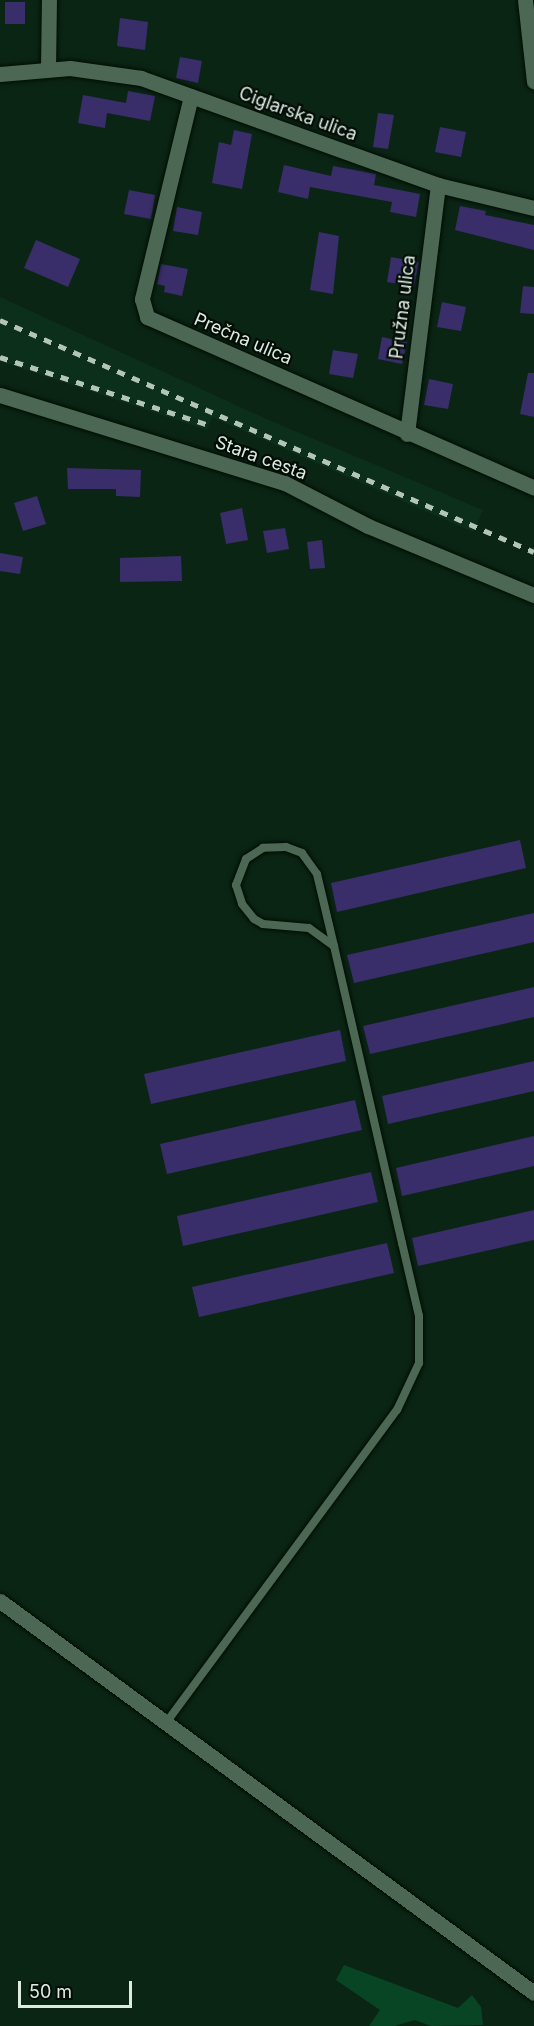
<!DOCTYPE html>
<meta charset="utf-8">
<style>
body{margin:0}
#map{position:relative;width:534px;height:2026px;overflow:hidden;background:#0b2515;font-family:Inter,sans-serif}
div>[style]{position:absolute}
.built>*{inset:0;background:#0c2f1b}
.green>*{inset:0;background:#084525}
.building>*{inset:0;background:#392d6a}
.roads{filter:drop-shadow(0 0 2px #000e02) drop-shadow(0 0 2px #000e02)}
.service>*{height:8px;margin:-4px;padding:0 4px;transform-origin:4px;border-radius:4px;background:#4c6855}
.minor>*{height:15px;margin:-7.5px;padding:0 7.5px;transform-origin:7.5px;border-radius:7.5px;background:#4c6855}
.rail>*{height:4.5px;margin-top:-2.25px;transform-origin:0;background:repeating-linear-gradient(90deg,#b3c5b9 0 8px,transparent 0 16px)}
span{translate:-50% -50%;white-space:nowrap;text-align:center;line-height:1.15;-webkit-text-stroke:4.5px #030c05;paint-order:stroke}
.street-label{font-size:18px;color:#dcebe0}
.scale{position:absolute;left:18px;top:1981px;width:114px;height:27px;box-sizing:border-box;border:3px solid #dcebe0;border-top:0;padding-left:8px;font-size:18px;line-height:21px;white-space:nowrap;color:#dcebe0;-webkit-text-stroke:4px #030c05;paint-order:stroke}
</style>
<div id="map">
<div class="built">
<i style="clip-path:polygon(0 297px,271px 421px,483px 510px,473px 532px,212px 417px,207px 430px,0 361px)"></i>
</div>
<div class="green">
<i style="clip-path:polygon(344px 1965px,458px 2008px,472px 1995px,481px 2007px,483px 2025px,431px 2026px,415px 2020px,394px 2026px,369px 2026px,380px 2010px,336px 1980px)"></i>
</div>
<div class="building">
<i style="clip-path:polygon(5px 2px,25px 2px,25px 24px,5px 24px)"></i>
<i style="clip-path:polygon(120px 18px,148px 22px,145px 50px,117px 46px)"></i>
<i style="clip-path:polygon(180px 57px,202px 61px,198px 83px,176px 78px)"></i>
<i style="clip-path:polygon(128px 91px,155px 96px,150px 121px,107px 113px,105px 128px,78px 123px,83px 95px,126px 103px)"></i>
<i style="clip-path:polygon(378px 113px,394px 115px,388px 149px,373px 147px)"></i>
<i style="clip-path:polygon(440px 127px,466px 132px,461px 157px,435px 152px)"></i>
<i style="clip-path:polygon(234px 130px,252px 134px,242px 189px,212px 183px,219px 142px,231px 145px)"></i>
<i style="clip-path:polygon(284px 165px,331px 176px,333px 166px,376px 174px,374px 185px,420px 194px,416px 217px,390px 212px,392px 202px,310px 187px,308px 199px,278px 192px)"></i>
<i style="clip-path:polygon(129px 190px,155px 195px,151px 219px,124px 214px)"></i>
<i style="clip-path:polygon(460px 206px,486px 211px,485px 215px,534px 225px,534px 250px,455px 230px)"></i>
<i style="clip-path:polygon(177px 207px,202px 212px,198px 235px,173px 231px)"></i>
<i style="clip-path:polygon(319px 232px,339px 236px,333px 294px,310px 290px)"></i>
<i style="clip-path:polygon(36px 240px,80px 259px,68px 287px,24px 268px)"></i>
<i style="clip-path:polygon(391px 257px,419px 262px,414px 287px,387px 282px)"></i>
<i style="clip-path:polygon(161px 264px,188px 269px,182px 296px,164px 292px,165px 286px,157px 284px)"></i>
<i style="clip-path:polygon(523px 286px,534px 287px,534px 314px,520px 313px)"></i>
<i style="clip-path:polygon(442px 302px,466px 307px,461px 331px,437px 327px)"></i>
<i style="clip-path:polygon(382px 337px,407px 342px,402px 364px,378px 359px)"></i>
<i style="clip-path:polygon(333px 350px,358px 354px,353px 378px,329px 374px)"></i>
<i style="clip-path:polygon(528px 373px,534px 373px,534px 417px,520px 414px)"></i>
<i style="clip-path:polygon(429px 379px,453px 384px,448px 409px,424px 405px)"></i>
<i style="clip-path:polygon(67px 468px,141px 470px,140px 497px,116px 496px,116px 489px,68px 489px)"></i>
<i style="clip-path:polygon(37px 496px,46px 524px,23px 531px,14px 503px)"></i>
<i style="clip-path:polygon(242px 508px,248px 540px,226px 544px,220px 513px)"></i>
<i style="clip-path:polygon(285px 528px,289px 549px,267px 553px,263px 531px)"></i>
<i style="clip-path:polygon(322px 540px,325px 568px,310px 569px,307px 542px)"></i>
<i style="clip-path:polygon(0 553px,23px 557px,20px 574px,0 571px)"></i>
<i style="clip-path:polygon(181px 556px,182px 581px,120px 582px,120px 558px)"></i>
<i style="clip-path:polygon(520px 840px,526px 868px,337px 912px,331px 883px)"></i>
<i style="clip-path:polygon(534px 913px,534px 942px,354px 983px,347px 955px)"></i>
<i style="clip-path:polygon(534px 987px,534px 1017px,370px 1054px,363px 1026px)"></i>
<i style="clip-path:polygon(340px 1030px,346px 1061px,151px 1104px,144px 1074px)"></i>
<i style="clip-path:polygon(534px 1061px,534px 1091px,388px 1124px,382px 1096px)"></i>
<i style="clip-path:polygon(355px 1100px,362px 1130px,167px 1174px,160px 1144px)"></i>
<i style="clip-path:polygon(534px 1136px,534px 1166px,402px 1196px,396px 1168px)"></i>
<i style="clip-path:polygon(371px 1172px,378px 1202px,183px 1246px,177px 1216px)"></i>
<i style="clip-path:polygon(534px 1210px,534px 1240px,418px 1266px,412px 1238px)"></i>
<i style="clip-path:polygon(387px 1243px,394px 1273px,199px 1317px,192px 1287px)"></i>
</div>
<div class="roads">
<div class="service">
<i style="left:166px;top:1723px;width:389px;rotate:-53.6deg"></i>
<i style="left:397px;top:1410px;width:52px;rotate:-64.9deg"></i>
<i style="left:419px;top:1363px;width:47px;rotate:-90deg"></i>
<i style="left:419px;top:1316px;width:75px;rotate:-103.1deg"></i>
<i style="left:402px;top:1243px;width:305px;rotate:-102.9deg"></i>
<i style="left:334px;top:946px;width:74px;rotate:-103.3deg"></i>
<i style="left:317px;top:874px;width:26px;rotate:-126deg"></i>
<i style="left:302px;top:853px;width:17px;rotate:-159deg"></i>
<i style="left:286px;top:847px;width:23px;rotate:178deg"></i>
<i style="left:263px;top:848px;width:20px;rotate:147deg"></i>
<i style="left:246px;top:859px;width:28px;rotate:111deg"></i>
<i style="left:236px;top:885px;width:20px;rotate:72deg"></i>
<i style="left:242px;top:904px;width:19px;rotate:51deg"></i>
<i style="left:254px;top:919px;width:10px;rotate:29deg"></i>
<i style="left:263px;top:924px;width:46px;rotate:5deg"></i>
<i style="left:309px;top:928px;width:31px;rotate:36deg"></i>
</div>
<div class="minor">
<i style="left:525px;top:0;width:82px;rotate:83.7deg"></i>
<i style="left:48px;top:69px;width:69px;rotate:-89.2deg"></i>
<i style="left:0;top:74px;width:70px;rotate:-4.9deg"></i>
<i style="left:70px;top:68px;width:72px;rotate:8deg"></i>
<i style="left:141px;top:78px;width:316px;rotate:19.8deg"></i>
<i style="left:438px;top:185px;width:99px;rotate:13.5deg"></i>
<i style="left:191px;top:96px;width:209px;rotate:103.6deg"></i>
<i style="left:142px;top:299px;width:19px;rotate:74deg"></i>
<i style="left:147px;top:317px;width:423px;rotate:23.8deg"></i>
<i style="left:0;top:395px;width:298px;rotate:17.2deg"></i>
<i style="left:285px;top:483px;width:93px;rotate:27.4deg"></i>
<i style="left:368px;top:526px;width:180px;rotate:22.6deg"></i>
<i style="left:407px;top:434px;width:251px;rotate:-82.9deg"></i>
<i style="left:0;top:1601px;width:662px;rotate:36.28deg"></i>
</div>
</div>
<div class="rail">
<i style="left:0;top:320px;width:582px;rotate:23.48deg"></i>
<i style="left:0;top:357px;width:217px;rotate:18deg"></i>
</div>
<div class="street-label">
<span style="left:298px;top:114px;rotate:20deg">Ciglarska ulica</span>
<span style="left:403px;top:307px;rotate:-83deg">Pružna ulica</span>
<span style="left:243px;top:339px;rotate:23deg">Prečna ulica</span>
<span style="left:261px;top:458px;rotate:20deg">Stara cesta</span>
</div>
<div class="scale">50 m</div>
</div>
